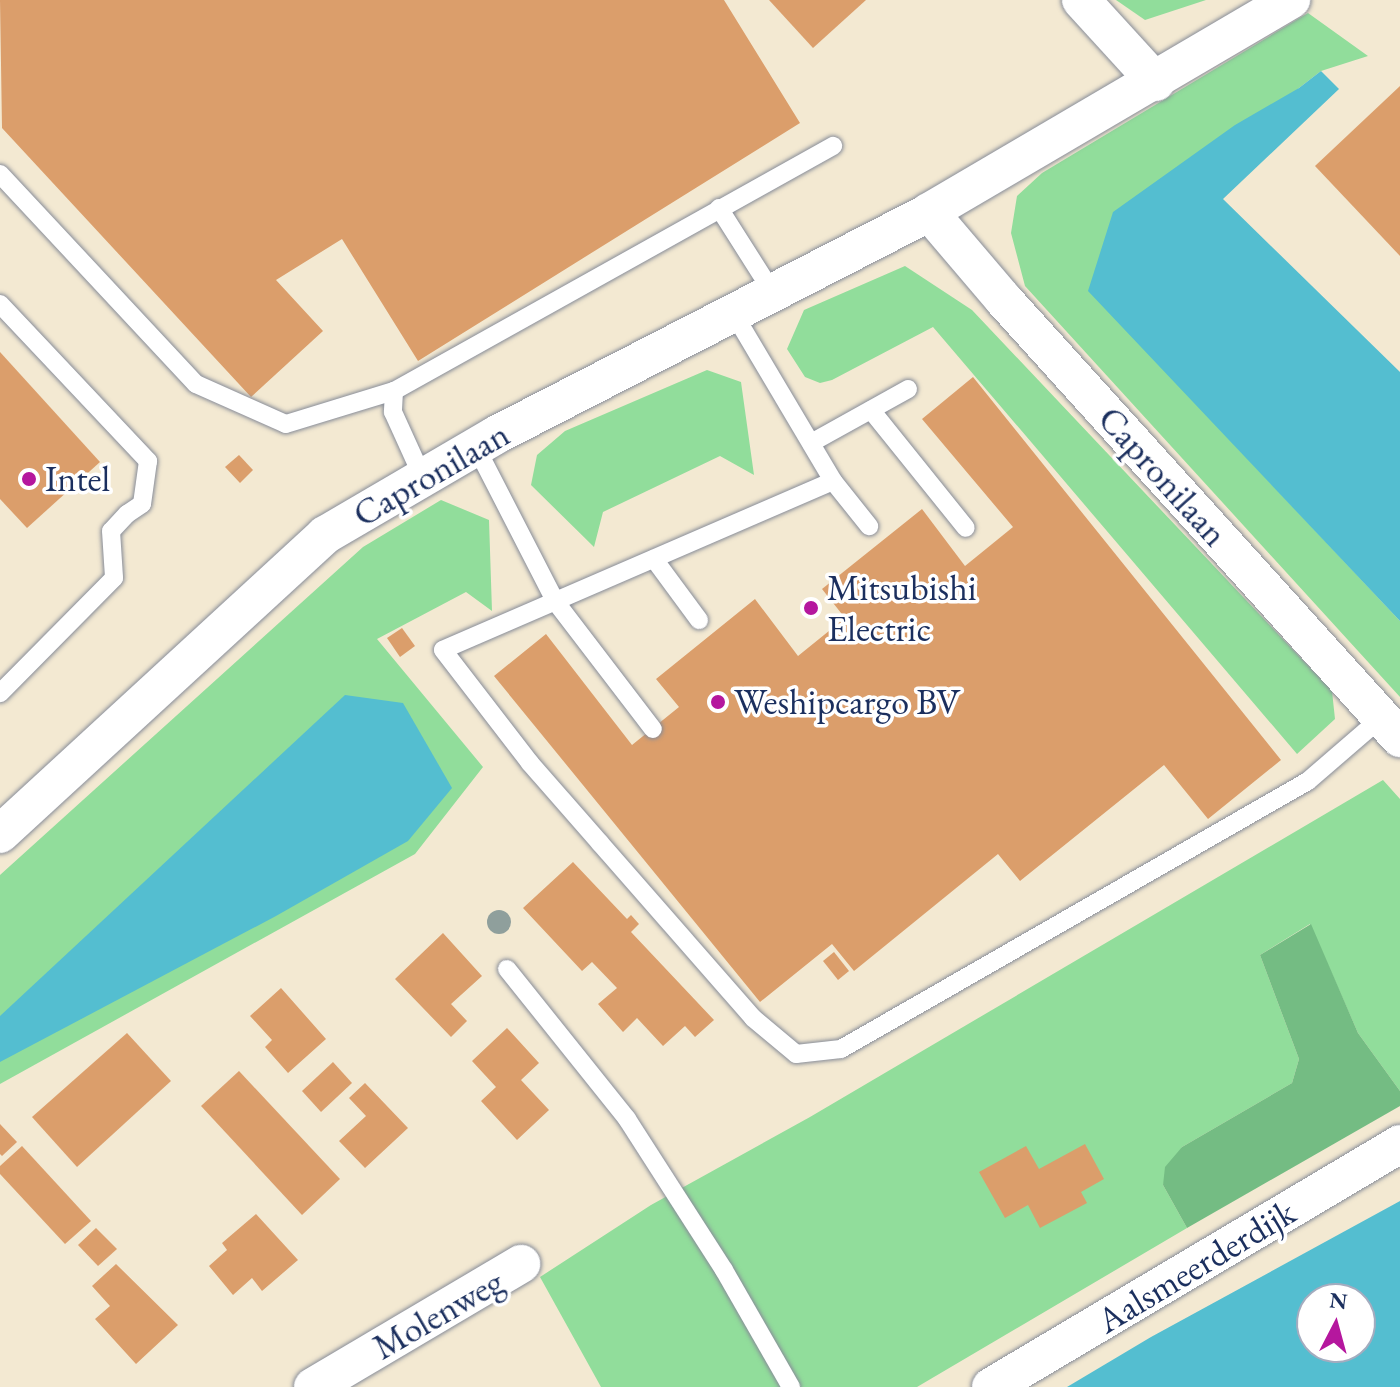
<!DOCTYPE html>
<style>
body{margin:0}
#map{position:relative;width:1400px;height:1387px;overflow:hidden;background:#f3e9d2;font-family:"EB Garamond",serif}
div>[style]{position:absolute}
.green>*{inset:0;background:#91dd9b}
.forest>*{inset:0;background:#74bc83}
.water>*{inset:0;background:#54bed0}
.building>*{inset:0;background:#db9e6b}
.roads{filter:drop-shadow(0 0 2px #878c98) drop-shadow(0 0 2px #878c98)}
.lane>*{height:18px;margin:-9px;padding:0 9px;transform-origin:9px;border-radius:9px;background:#fff}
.street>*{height:38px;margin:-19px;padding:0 19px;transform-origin:19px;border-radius:19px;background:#fff}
.trees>*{width:24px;height:24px;margin:-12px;border-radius:50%;background:#8f9f9c}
.dots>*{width:22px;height:22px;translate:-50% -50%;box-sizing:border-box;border:4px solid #fff;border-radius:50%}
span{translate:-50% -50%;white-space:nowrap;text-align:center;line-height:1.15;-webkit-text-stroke:7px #fff;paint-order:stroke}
.street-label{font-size:36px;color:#1b2f5e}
.poi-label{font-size:36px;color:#1b2f5e}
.left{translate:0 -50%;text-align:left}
.north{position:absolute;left:1296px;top:1283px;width:80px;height:80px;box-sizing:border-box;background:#fff;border:2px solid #a4acbf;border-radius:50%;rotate:6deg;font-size:22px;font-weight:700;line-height:32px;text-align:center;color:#1b2f5e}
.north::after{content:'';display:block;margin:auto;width:28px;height:36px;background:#b5179e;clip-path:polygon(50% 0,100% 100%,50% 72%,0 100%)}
</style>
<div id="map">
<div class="green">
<i style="clip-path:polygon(1116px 0,1206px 0,1145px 20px)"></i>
<i style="clip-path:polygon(1308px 13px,1368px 56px,1321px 71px,1299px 88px,1089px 290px,1400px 621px,1400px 697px,1025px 286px,1011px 233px,1017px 196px,1042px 173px)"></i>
<i style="clip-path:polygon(905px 266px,972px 310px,1332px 691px,1335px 719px,1297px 754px,933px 327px,832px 380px,820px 383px,805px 377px,787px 349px,804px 310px)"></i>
<i style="clip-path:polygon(707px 370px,741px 382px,754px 475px,720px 456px,603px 512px,594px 547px,531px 485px,537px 455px,565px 431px)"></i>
<i style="clip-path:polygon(441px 500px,489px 520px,492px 611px,466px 592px,377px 639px,483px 767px,415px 854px,0 1084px,0 875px,363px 547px)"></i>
<i style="clip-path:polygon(1383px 780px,1400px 799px,1400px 1091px,1358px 1033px,1310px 924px,1260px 955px,1299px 1059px,1292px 1083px,1182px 1147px,1163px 1185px,1187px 1228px,917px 1387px,601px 1387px,540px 1277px,651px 1205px,810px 1117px)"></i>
</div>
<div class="forest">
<i style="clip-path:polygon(1311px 924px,1358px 1033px,1400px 1091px,1400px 1106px,1187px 1228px,1163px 1185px,1165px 1167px,1182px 1147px,1292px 1083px,1299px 1059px,1260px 955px)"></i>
</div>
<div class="water">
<i style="clip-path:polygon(1321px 71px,1339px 89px,1223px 199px,1400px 372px,1400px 621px,1088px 291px,1113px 212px,1235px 125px,1299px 88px)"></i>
<i style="clip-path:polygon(345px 695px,403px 703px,452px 788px,408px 841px,276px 916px,0 1062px,0 1016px)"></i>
<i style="clip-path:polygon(evenodd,1400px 1201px,1400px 1387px,1067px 1387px,1151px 1337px,1400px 1201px,1312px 1299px,1360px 1299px,1360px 1347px,1312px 1347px,1312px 1299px)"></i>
</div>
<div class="building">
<i style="clip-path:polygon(0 0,724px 0,800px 123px,418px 361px,342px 239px,276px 280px,323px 331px,251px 397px,2px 128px)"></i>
<i style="clip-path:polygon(769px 0,866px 0,813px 48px)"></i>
<i style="clip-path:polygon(1400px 86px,1400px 256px,1315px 166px)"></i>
<i style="clip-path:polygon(0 352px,100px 462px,27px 528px,0 499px)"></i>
<i style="clip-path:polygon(973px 377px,1281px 760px,1208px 819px,1164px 765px,1020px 881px,998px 854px,854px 971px,832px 944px,760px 1002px,494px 676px,546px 634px,632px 745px,679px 707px,656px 679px,755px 599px,798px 656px,845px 618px,822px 589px,922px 509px,965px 566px,1013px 527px,922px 419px)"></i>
<i style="clip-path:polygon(239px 455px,253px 470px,240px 483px,225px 467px)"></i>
<i style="clip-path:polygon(402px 628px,415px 646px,400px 657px,387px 638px)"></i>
<i style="clip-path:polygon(573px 862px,627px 919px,631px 915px,639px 924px,631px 932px,714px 1020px,695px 1037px,685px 1026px,663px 1046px,637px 1018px,623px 1032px,598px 1004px,617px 988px,592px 962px,582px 971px,523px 908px)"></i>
<i style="clip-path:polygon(443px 933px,482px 976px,451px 1004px,467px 1021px,451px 1037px,395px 979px)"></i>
<i style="clip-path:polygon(834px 952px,849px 971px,838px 980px,823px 961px)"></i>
<i style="clip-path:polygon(281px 988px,326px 1039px,288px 1073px,265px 1047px,272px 1040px,250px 1016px)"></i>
<i style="clip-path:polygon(507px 1028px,539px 1063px,521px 1080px,549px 1110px,517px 1140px,481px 1101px,496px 1087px,472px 1061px)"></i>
<i style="clip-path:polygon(127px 1033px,171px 1081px,77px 1167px,32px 1117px)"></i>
<i style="clip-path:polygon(333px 1062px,352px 1083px,321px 1112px,302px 1091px)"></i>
<i style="clip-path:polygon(239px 1071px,340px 1179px,302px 1215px,201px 1106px)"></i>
<i style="clip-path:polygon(365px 1083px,408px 1128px,365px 1168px,339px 1141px,366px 1116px,349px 1098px)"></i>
<i style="clip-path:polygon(0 1124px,17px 1142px,2px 1156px,0 1154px)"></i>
<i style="clip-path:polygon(1085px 1144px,1104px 1179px,1081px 1192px,1087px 1203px,1040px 1228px,1028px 1205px,1005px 1218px,979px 1172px,1026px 1146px,1039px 1169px)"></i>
<i style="clip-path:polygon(22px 1146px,91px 1221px,65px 1244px,0 1174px,0 1166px)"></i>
<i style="clip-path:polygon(256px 1214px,298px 1260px,262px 1291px,252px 1278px,233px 1295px,209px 1266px,227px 1250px,222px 1243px)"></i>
<i style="clip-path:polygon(96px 1228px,117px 1249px,98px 1266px,78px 1245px)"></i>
<i style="clip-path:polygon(116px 1264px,178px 1325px,136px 1364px,95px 1319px,110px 1306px,92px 1286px)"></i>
</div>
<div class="roads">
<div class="lane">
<i style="left:0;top:174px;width:287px;rotate:47deg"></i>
<i style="left:196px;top:384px;width:98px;rotate:24deg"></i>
<i style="left:286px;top:424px;width:113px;rotate:-17deg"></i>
<i style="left:394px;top:391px;width:503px;rotate:-29.17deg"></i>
<i style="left:719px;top:208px;width:101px;rotate:57.6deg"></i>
<i style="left:0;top:304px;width:216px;rotate:46.7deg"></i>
<i style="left:148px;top:461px;width:43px;rotate:97.9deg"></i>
<i style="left:142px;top:504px;width:18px;rotate:146deg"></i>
<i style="left:127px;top:514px;width:23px;rotate:133deg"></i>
<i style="left:111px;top:531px;width:47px;rotate:86.3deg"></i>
<i style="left:114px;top:578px;width:162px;rotate:134.7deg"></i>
<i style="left:734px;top:314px;width:194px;rotate:59.3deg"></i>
<i style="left:833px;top:481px;width:425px;rotate:156.6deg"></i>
<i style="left:443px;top:650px;width:143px;rotate:52.4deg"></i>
<i style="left:530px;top:763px;width:106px;rotate:48.8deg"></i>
<i style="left:600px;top:843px;width:232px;rotate:48.8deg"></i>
<i style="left:753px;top:1018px;width:56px;rotate:39.9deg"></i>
<i style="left:796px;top:1054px;width:45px;rotate:-6.3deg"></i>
<i style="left:841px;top:1049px;width:538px;rotate:-29.85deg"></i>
<i style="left:1308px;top:781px;width:96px;rotate:-40.8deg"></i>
<i style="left:394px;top:391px;width:21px;rotate:93deg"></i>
<i style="left:393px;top:412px;width:72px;rotate:65.6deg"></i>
<i style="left:871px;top:410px;width:151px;rotate:51.2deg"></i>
<i style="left:811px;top:443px;width:111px;rotate:-29.1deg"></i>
<i style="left:476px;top:447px;width:173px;rotate:62.8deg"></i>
<i style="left:555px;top:601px;width:161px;rotate:52.6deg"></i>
<i style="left:833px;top:481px;width:58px;rotate:51.3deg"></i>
<i style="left:654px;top:559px;width:76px;rotate:53.6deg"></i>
<i style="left:507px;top:969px;width:192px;rotate:51.3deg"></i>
<i style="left:627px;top:1119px;width:179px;rotate:57.3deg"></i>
<i style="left:724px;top:1270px;width:135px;rotate:60.2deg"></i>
</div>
<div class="street">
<i style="left:1081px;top:0;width:111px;rotate:47.6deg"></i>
<i style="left:929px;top:212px;width:114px;rotate:49.6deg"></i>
<i style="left:1003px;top:299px;width:592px;rotate:47.88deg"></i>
<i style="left:0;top:834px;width:442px;rotate:-42.6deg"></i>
<i style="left:325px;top:535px;width:198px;rotate:-30.3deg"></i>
<i style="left:496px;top:435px;width:487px;rotate:-27.2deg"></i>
<i style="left:929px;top:212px;width:420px;rotate:-30.4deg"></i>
<i style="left:313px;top:1387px;width:242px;rotate:-30.6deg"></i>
<i style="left:991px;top:1387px;width:476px;rotate:-30.7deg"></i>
</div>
</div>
<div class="trees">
<i style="left:499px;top:922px"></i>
</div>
<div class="dots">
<i style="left:29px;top:479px;background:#b5179e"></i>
<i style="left:811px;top:608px;background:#b5179e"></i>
<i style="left:718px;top:702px;background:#b5179e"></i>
</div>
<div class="street-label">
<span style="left:431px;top:474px;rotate:-30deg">Capronilaan</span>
<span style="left:1163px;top:476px;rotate:48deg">Capronilaan</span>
<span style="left:1196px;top:1266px;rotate:-31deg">Aalsmeerderdijk</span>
<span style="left:438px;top:1314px;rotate:-30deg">Molenweg</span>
</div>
<div class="poi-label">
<span class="left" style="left:45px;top:479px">Intel</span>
<span class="left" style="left:827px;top:608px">Mitsubishi<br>Electric</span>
<span class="left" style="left:734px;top:702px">Weshipcargo BV</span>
</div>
<div class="north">N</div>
</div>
